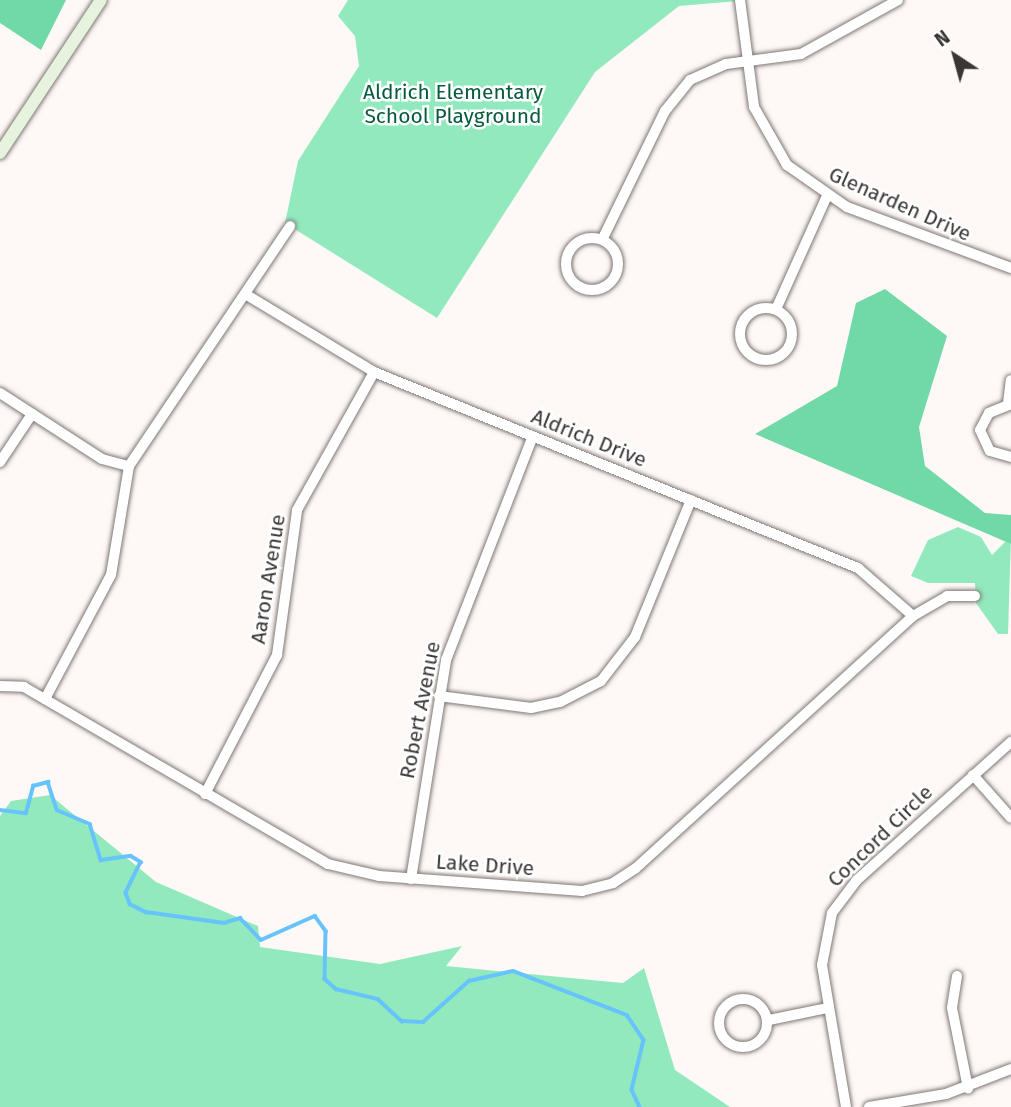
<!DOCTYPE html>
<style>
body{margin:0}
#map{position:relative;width:1011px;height:1107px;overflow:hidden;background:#fef9f7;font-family:"Fira Sans",sans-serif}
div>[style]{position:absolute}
.green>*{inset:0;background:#92e9bd}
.forest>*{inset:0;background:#71d8a7}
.stream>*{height:3.5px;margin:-1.75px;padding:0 1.75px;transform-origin:1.75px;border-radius:1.75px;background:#66c3fc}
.roads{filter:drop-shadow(0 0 2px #7f7774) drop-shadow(0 0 2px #7f7774)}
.street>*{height:10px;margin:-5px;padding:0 5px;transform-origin:5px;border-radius:5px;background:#fff}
.street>.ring{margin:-5px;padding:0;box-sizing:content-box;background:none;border:10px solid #fff;border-radius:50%}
.secondary>*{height:12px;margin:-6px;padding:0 6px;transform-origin:6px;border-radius:6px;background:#e5f3df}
span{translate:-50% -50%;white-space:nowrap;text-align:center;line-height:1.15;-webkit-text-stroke:5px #fff;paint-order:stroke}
.park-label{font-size:21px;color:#085c3d}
.street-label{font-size:21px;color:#393635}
.north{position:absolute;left:920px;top:21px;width:70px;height:70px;-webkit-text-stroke:5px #fff;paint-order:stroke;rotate:324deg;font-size:19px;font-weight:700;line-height:28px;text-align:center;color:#393635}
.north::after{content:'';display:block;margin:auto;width:24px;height:32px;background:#393635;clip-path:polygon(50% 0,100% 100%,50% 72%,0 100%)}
</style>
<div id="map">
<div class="green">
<i style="clip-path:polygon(348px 0,738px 0,738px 1px,679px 6px,595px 72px,437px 318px,285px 223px,298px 161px,359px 66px,355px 36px,338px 16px)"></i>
<i style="clip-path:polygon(958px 527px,981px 537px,992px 555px,1011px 536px,1008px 634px,998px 634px,976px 603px,975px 583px,928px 583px,911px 576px,928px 540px)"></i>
<i style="clip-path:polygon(50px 795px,156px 882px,258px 926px,260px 947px,380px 964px,462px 946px,446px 966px,623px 983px,644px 968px,675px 1070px,730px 1107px,0 1107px,0 816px,11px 801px)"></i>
</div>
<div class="forest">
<i style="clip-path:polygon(0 0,66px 0,41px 50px,0 23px)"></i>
<i style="clip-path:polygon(885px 289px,947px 336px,919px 427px,925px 466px,985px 513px,1011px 515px,1011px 544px,755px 434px,837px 386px,856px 303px)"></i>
</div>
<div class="stream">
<i style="left:0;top:810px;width:26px;rotate:7deg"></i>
<i style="left:26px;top:813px;width:28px;rotate:-75deg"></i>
<i style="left:33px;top:786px;width:16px;rotate:-15deg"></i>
<i style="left:48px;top:782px;width:29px;rotate:72deg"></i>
<i style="left:57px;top:810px;width:36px;rotate:23deg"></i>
<i style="left:90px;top:824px;width:38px;rotate:73deg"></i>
<i style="left:101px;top:860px;width:30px;rotate:-8deg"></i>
<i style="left:131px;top:856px;width:12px;rotate:31deg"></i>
<i style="left:141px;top:862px;width:34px;rotate:116deg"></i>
<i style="left:126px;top:893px;width:12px;rotate:70deg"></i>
<i style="left:130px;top:904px;width:18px;rotate:27deg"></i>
<i style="left:146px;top:912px;width:79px;rotate:8deg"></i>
<i style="left:224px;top:923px;width:17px;rotate:-17deg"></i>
<i style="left:240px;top:918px;width:30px;rotate:46deg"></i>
<i style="left:261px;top:940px;width:59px;rotate:-24deg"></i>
<i style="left:315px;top:916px;width:19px;rotate:54deg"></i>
<i style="left:326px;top:931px;width:48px;rotate:91.2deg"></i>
<i style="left:325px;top:979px;width:15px;rotate:42deg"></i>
<i style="left:336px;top:989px;width:43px;rotate:13.4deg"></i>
<i style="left:378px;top:999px;width:33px;rotate:43deg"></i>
<i style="left:402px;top:1021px;width:21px;rotate:3deg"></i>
<i style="left:423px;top:1022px;width:62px;rotate:-41.7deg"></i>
<i style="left:469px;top:981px;width:45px;rotate:-12.8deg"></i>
<i style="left:513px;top:971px;width:122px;rotate:21.1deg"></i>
<i style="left:627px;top:1015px;width:30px;rotate:56deg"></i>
<i style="left:644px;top:1040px;width:51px;rotate:103.5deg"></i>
<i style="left:632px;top:1090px;width:19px;rotate:65deg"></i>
</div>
<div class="roads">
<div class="street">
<i style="left:740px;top:0;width:108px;rotate:82.5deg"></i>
<i style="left:754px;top:107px;width:67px;rotate:60.4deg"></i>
<i style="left:787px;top:165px;width:73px;rotate:35deg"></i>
<i style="left:847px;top:207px;width:175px;rotate:20.4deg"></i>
<i style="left:603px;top:238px;width:141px;rotate:-64deg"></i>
<i style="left:665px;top:111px;width:40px;rotate:-51deg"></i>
<i style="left:690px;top:80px;width:39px;rotate:-24deg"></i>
<i style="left:726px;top:64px;width:76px;rotate:-7.6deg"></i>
<i style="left:801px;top:54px;width:111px;rotate:-29.1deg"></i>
<i class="ring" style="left:566px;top:238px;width:42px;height:42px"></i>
<i style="left:247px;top:295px;width:149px;rotate:31.2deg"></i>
<i style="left:374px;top:372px;width:522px;rotate:22.05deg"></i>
<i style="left:858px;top:568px;width:73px;rotate:41.1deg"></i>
<i style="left:777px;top:307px;width:122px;rotate:-65.8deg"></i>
<i class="ring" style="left:740px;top:308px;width:42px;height:42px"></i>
<i style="left:0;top:393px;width:121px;rotate:32.9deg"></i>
<i style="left:102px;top:459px;width:28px;rotate:15deg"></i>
<i style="left:129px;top:466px;width:289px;rotate:-56.1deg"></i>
<i style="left:1008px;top:403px;width:23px;rotate:-83deg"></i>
<i style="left:1011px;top:404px;width:24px;rotate:158deg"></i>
<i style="left:989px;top:413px;width:19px;rotate:118deg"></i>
<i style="left:980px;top:430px;width:23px;rotate:65deg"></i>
<i style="left:990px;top:451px;width:22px;rotate:16deg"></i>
<i style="left:0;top:462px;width:58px;rotate:-56.3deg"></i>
<i style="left:0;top:686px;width:24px;rotate:2deg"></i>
<i style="left:24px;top:687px;width:352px;rotate:30.2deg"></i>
<i style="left:328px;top:864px;width:52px;rotate:13.2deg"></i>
<i style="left:379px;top:876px;width:204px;rotate:4.2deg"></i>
<i style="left:582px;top:891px;width:32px;rotate:-14deg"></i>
<i style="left:613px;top:883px;width:27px;rotate:-33deg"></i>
<i style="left:636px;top:868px;width:374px;rotate:-42.3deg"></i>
<i style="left:913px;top:616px;width:39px;rotate:-30deg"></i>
<i style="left:947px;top:596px;width:28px"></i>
<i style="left:439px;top:696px;width:93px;rotate:7.4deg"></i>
<i style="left:531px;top:708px;width:30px;rotate:-12deg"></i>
<i style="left:560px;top:702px;width:46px;rotate:-27.1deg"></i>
<i style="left:601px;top:681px;width:56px;rotate:-52.3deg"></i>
<i style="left:635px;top:637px;width:148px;rotate:-67.8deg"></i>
<i style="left:45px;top:699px;width:140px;rotate:-62deg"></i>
<i style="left:111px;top:575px;width:110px;rotate:-80.6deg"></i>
<i style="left:973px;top:775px;width:57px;rotate:48.5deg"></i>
<i style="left:205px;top:794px;width:157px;rotate:-62.6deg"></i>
<i style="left:277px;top:655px;width:146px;rotate:-82.1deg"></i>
<i style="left:297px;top:510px;width:158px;rotate:-60.8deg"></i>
<i style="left:411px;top:879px;width:222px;rotate:-80.9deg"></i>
<i style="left:446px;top:660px;width:240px;rotate:-68.8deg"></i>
<i style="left:957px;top:976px;width:32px;rotate:99deg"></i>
<i style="left:952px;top:1008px;width:82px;rotate:78.7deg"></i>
<i class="ring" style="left:719px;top:999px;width:38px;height:38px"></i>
<i style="left:769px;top:1020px;width:59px;rotate:-11.7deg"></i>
<i style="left:846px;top:1107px;width:144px;rotate:-99.6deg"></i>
<i style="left:822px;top:965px;width:53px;rotate:-79.1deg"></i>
<i style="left:832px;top:913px;width:41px;rotate:-52.9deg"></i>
<i style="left:857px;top:880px;width:207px;rotate:-41.9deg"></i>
<i style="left:869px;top:1107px;width:78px;rotate:-9.6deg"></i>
<i style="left:946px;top:1094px;width:70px;rotate:-21deg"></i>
</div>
<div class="secondary">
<i style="left:0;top:153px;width:183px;rotate:-56.6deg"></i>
</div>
</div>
<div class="park-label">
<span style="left:453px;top:104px">Aldrich Elementary<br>School Playground</span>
</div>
<div class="street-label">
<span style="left:900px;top:204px;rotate:24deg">Glenarden Drive</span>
<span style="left:589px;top:438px;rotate:22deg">Aldrich Drive</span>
<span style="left:268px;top:579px;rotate:-81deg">Aaron Avenue</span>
<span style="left:420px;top:710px;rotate:-79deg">Robert Avenue</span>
<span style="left:880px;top:836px;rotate:-44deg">Concord Circle</span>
<span style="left:485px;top:865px;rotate:4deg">Lake Drive</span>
</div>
<div class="north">N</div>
</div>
